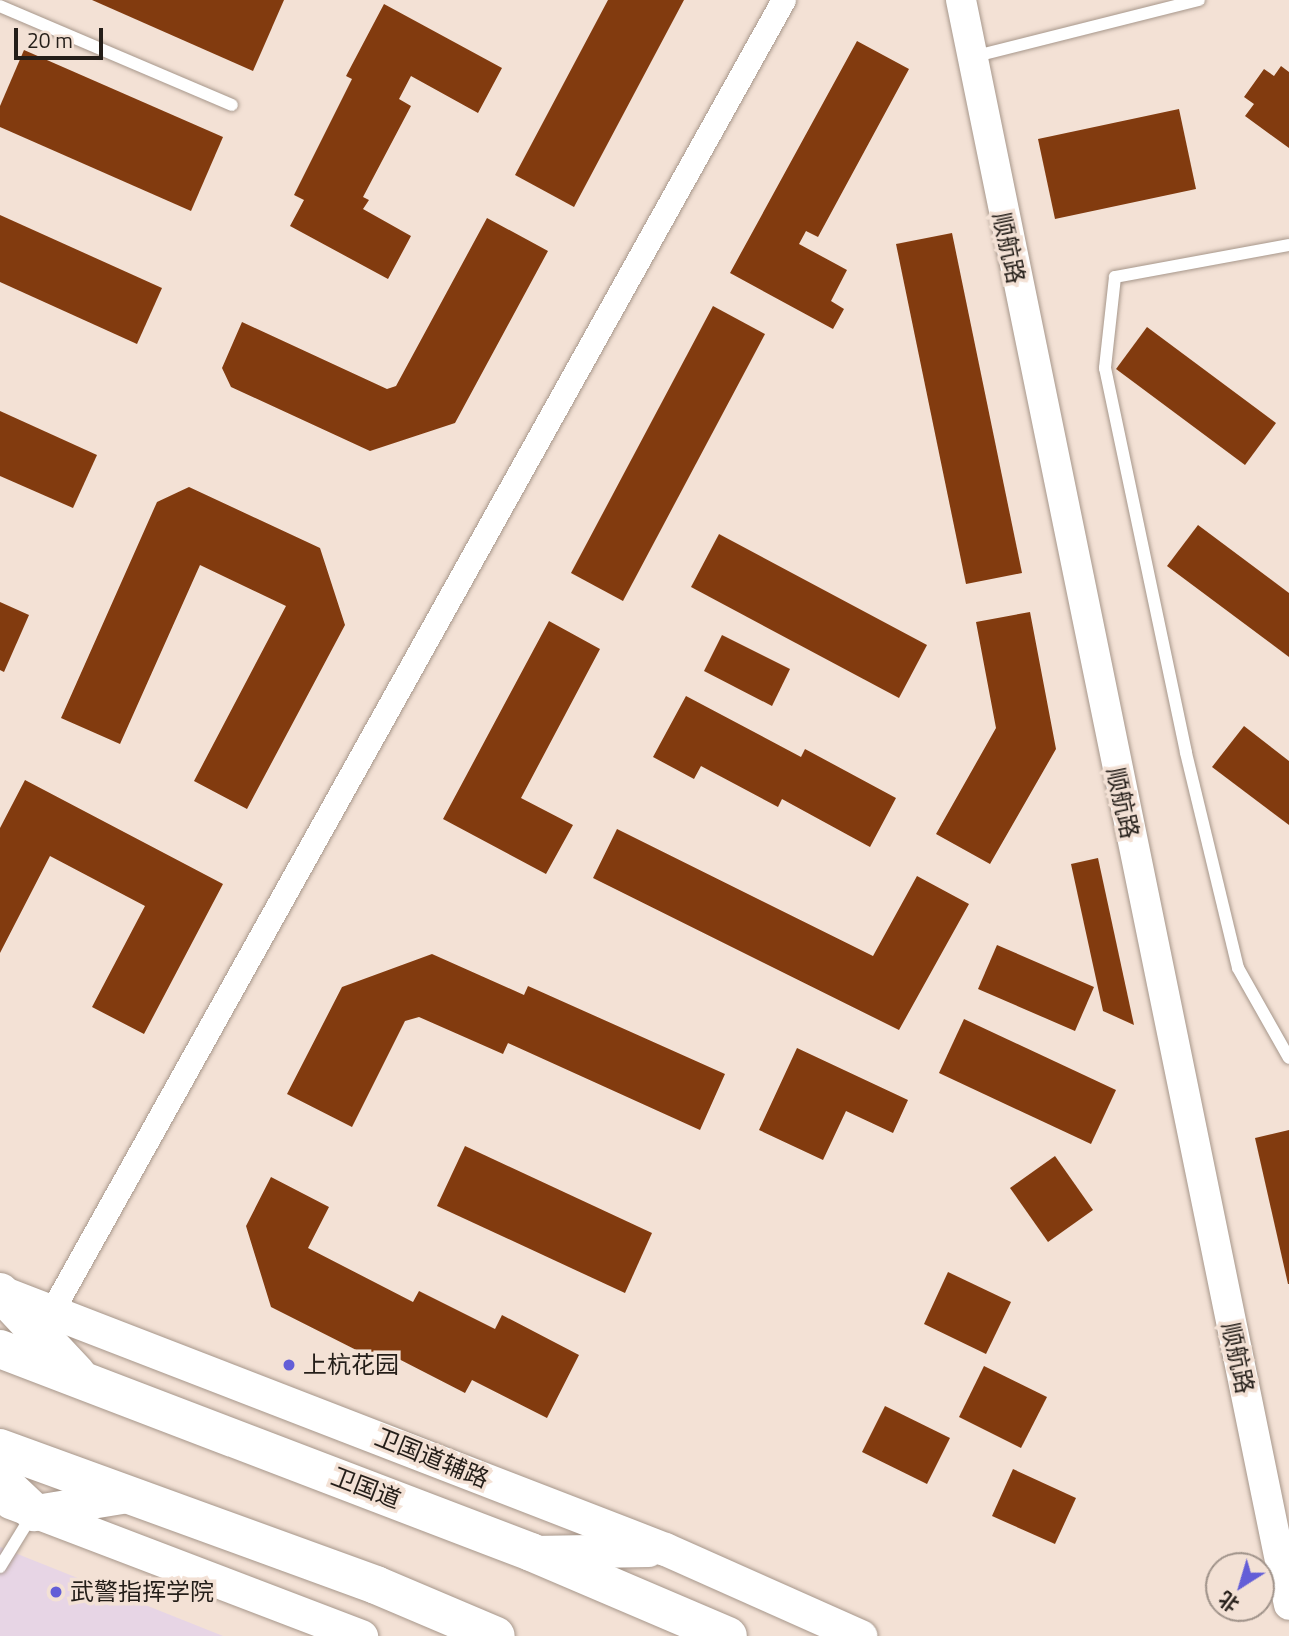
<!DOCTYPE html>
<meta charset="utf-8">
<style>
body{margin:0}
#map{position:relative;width:1289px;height:1636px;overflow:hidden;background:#f3e1d5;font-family:"Titillium Web","Noto Sans SC",sans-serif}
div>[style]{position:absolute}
.education>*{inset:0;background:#e7d5e5}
.building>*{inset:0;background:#823b0f}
.roads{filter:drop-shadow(0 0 2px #a7978b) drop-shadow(0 0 2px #a7978b)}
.service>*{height:12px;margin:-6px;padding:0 6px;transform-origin:6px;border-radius:6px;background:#fff}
.minor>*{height:24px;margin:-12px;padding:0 12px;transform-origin:12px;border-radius:12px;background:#fff}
.tertiary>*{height:30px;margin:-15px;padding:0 15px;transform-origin:15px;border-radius:15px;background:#fff}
.secondary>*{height:33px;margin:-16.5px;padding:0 16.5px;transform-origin:16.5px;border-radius:16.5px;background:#fff}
.trunk>*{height:38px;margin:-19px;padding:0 19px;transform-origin:19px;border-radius:19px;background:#fff}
.dots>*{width:19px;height:19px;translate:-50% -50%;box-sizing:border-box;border:4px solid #f3e1d5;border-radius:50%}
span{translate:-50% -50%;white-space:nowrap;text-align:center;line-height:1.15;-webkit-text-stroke:7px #f3e1d5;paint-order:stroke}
.street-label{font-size:24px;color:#241e19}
.poi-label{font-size:24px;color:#241e19}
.left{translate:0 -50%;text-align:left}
.north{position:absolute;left:1205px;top:1552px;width:70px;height:70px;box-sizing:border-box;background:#f3e1d5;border:2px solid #a0938a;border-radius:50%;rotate:217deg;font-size:19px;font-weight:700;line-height:28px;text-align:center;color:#241e19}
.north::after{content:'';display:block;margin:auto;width:24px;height:32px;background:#635ed7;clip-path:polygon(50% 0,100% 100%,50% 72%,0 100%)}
.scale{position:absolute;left:14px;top:28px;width:89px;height:32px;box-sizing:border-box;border:4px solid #241e19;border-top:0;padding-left:9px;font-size:21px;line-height:24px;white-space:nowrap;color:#241e19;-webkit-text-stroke:5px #f3e1d5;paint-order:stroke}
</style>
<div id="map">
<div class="education">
<i style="clip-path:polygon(0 1547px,223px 1636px,0 1636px)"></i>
</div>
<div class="building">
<i style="clip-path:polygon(92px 0,284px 0,253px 71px)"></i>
<i style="clip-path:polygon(608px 0,684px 0,574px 207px,515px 175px)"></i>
<i style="clip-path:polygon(384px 4px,502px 68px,478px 113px,411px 76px,399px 99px,411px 106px,363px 197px,369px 200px,363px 209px,411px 236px,388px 279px,290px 226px,304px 200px,294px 195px,352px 79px,346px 76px)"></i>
<i style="clip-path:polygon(857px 41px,909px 69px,818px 237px,806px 231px,799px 244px,847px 270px,831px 301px,844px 309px,833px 329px,730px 273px)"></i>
<i style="clip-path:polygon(24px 50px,223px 137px,191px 211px,0 127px,0 106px)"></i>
<i style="clip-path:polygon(1281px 66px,1289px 72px,1289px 148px,1245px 116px,1254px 104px,1244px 97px,1264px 69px,1274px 76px)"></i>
<i style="clip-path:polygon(1179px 109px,1196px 189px,1055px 219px,1038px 139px)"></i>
<i style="clip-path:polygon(0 215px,162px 288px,137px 344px,0 282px)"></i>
<i style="clip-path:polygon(487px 218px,548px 251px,455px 423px,370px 451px,231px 387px,222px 368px,242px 322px,387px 389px,396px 386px)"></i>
<i style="clip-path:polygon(952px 233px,1022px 573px,966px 584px,896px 244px)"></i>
<i style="clip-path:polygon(713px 306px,765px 334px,623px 601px,571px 573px)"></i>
<i style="clip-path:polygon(1147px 327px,1276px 423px,1245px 465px,1116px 369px)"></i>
<i style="clip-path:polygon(0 411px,97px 455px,73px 508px,0 476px)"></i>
<i style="clip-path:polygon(189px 487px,320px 548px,345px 625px,247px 809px,194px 781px,286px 606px,200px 565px,120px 744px,61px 718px,157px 502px)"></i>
<i style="clip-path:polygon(1198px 525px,1289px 593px,1289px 657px,1167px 566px)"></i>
<i style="clip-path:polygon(719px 534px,927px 645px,899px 698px,691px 587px)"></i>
<i style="clip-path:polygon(0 602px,29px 615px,4px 672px,0 670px)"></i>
<i style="clip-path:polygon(1030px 612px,1056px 749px,990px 864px,936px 834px,996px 728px,976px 622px)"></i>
<i style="clip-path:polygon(549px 621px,600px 649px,521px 798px,573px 825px,546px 874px,443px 819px)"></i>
<i style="clip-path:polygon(722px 635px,790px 669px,772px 706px,704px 671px)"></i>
<i style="clip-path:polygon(686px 696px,801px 757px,805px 749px,896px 798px,870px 847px,782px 799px,778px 807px,701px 766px,694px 779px,653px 757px)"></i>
<i style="clip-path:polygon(1244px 726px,1289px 761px,1289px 825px,1212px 767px)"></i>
<i style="clip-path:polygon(25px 780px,223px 884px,144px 1034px,92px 1007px,145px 906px,50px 856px,0 953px,0 828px)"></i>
<i style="clip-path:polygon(617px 829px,873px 956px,917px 876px,969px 904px,899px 1030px,593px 878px)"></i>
<i style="clip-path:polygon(1098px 858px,1134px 1025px,1103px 1011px,1071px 864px)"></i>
<i style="clip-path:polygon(997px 945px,1094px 987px,1075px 1031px,978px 989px)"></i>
<i style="clip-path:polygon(432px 954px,524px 995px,528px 986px,725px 1074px,700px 1130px,508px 1043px,503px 1054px,419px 1017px,405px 1021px,352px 1127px,287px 1094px,342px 987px)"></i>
<i style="clip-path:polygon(964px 1019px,1116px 1090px,1091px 1144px,939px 1073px)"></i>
<i style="clip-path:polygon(797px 1048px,908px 1100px,893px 1133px,846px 1111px,823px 1160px,759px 1130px)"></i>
<i style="clip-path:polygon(1289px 1130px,1289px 1284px,1288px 1284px,1255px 1138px)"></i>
<i style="clip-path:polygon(465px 1146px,652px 1233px,625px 1293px,437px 1206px)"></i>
<i style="clip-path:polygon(1055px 1156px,1093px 1210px,1048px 1242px,1010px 1188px)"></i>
<i style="clip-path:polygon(271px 1177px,329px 1207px,308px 1248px,413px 1302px,419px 1291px,495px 1329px,502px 1315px,579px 1355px,547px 1418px,472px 1380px,465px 1393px,391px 1355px,386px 1365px,271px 1307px,246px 1226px)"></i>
<i style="clip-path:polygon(948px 1272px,1011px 1302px,986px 1354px,924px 1324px)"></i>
<i style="clip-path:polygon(984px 1366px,1047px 1397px,1021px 1448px,959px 1417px)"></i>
<i style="clip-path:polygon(885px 1406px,950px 1438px,927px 1484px,862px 1452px)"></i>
<i style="clip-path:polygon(1013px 1469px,1076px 1498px,1055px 1544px,992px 1516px)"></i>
</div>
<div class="roads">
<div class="service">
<i style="left:0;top:6px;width:252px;rotate:23.1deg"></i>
<i style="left:972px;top:57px;width:234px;rotate:-14.1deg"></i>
<i style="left:1289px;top:245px;width:177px;rotate:169.6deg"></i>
<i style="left:1115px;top:277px;width:92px;rotate:96.3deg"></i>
<i style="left:1105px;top:368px;width:393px;rotate:78.1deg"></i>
<i style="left:1186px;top:753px;width:221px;rotate:76.4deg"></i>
<i style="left:1238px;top:968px;width:103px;rotate:60.5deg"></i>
<i style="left:0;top:1567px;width:61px;rotate:-58.4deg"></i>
</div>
<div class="minor">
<i style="left:52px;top:1312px;width:1502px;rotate:-60.84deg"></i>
</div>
<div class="tertiary">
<i style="left:961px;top:0;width:1638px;rotate:78.45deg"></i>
</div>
<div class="secondary">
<i style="left:1px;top:1292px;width:712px;rotate:21.16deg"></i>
<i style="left:665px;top:1549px;width:214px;rotate:24deg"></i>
<i style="left:10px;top:1502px;width:376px;rotate:20.9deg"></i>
<i style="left:36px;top:1511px;width:99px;rotate:-9.3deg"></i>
<i style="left:534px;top:1552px;width:114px;rotate:-1deg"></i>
</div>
<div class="trunk">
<i style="left:0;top:1292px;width:112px;rotate:46.8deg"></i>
<i style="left:0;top:1349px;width:568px;rotate:20.92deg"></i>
<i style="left:531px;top:1552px;width:214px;rotate:23.1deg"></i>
<i style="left:0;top:1448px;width:400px;rotate:20deg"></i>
<i style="left:376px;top:1585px;width:130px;rotate:23deg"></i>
<i style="left:0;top:1480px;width:47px;rotate:43.3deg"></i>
</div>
</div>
<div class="dots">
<i style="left:289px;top:1365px;background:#635ed7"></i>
<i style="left:56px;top:1592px;background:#635ed7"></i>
</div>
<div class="street-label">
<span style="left:1009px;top:248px;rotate:78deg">顺航路</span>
<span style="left:1123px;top:803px;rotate:78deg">顺航路</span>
<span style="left:1238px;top:1358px;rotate:78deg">顺航路</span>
<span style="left:432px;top:1458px;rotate:22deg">卫国道辅路</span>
<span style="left:366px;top:1488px;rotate:21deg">卫国道</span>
</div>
<div class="poi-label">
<span class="left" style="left:303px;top:1365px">上杭花园</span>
<span class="left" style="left:70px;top:1592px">武警指挥学院</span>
</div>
<div class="north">北</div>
<div class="scale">20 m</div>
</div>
